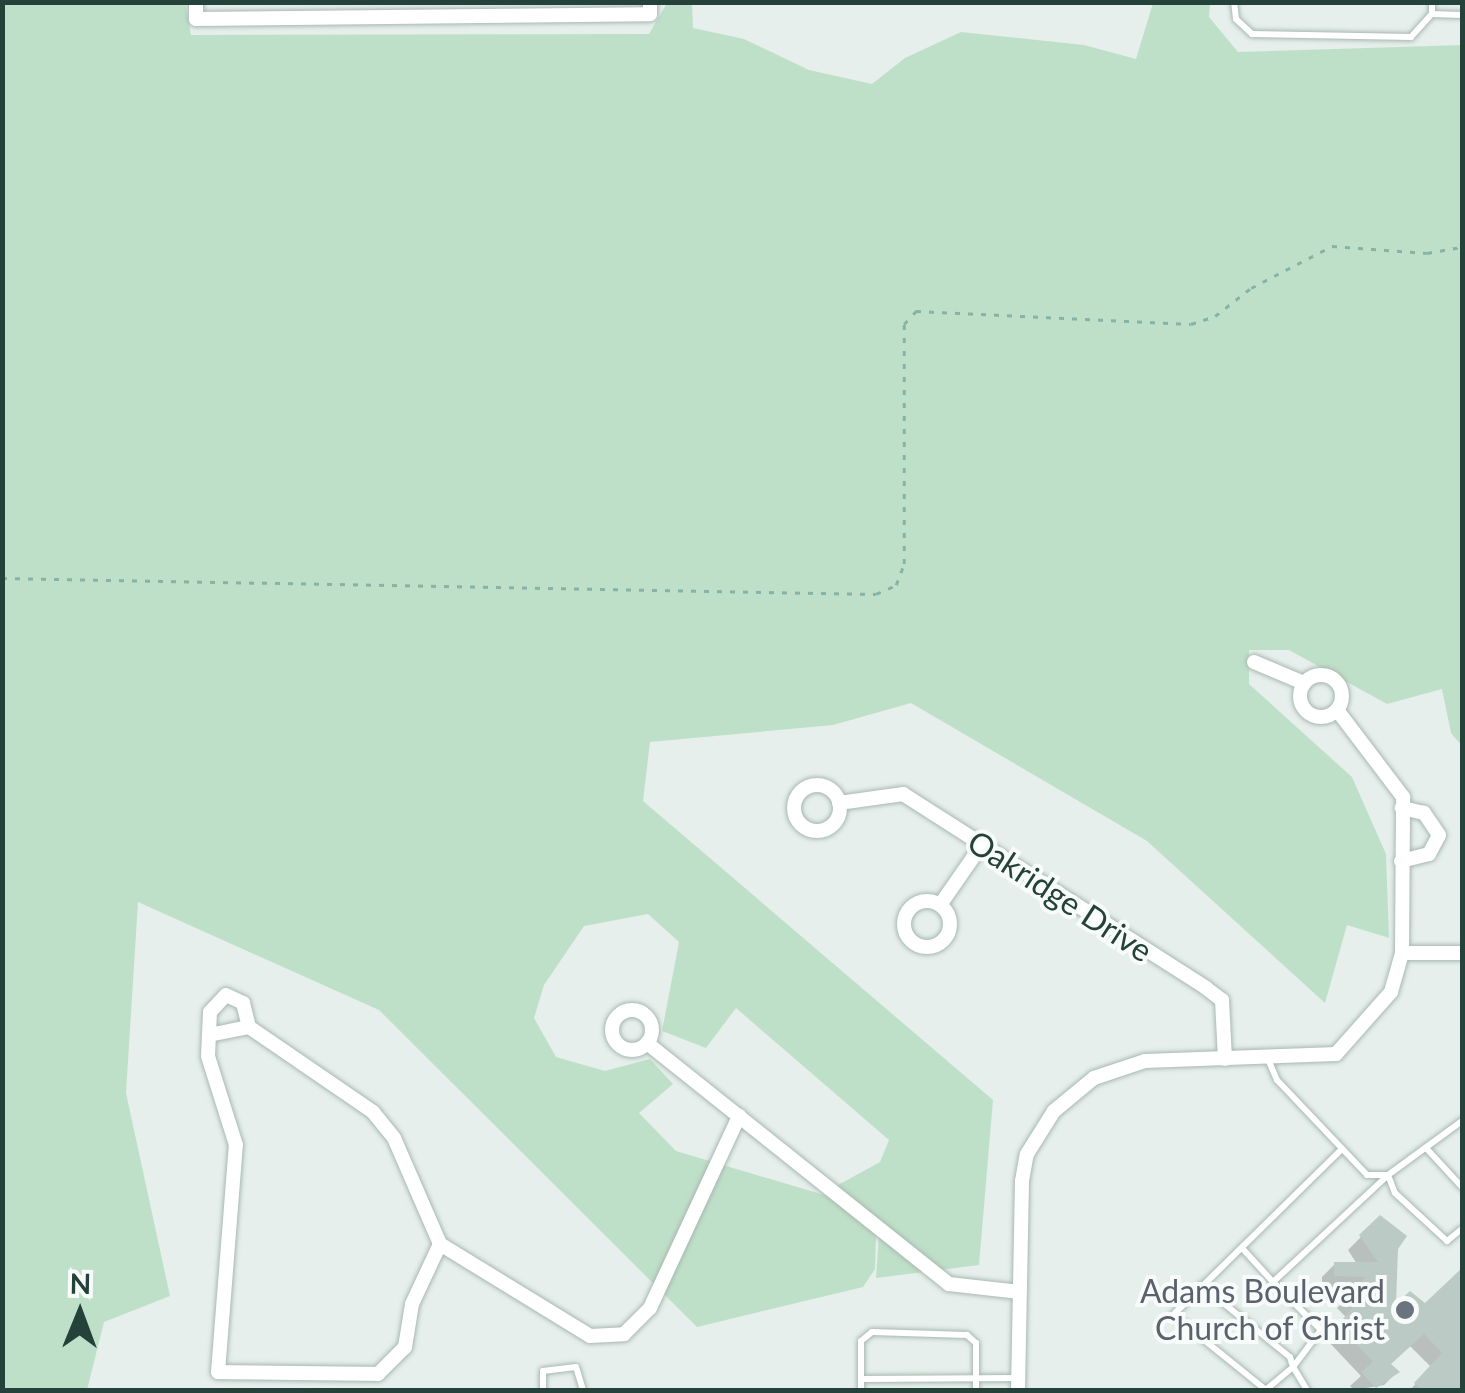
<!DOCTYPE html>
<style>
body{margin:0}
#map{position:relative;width:1465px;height:1393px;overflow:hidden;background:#e6efeb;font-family:Lato,sans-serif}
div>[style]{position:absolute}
.green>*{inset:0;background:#bfe0c8}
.shadow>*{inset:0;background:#0003}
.building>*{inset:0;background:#bbcac4}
.path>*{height:2.5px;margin-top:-1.25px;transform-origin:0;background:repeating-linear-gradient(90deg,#86b3a5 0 5px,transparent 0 13px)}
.roads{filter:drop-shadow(0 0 2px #a8b8b2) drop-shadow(0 0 2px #a8b8b2)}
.service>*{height:6px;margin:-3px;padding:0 3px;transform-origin:3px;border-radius:3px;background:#fff}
.minor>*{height:14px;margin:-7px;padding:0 7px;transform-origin:7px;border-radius:7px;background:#fff}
.minor>.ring{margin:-7px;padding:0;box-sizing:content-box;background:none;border:14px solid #fff;border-radius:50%}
.dots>*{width:28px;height:28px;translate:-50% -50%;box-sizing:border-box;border:5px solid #f7fbf9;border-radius:50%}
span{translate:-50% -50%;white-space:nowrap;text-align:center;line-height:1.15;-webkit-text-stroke:8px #f7fbf9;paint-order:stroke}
.street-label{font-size:32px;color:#24423a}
.worship-label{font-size:32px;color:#5b616d}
.right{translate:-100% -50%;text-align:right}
.frame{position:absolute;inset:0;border:5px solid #24423a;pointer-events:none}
.north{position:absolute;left:30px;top:1263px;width:100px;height:100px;-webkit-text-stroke:8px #f7fbf9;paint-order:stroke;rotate:1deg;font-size:28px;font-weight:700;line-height:40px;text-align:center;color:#24423a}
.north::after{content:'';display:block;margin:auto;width:35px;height:45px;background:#24423a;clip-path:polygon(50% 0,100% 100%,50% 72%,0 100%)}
</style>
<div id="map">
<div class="green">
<i style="clip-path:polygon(3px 3px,185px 3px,191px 35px,649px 34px,667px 3px,692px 3px,693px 28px,744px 39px,809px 70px,872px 84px,905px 58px,961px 32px,1084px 45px,1136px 59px,1153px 3px,1210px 3px,1209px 17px,1238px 52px,1462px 45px,1462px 746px,1451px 733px,1442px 689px,1387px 704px,1289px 650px,1249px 650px,1249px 684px,1352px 777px,1386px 854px,1389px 938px,1347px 925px,1325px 1003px,1147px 841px,911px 703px,833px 725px,650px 742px,643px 801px,993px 1100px,979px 1265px,876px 1278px,880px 1222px,829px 1190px,880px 1162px,889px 1140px,736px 1008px,706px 1048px,662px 1031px,679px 942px,648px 914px,584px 926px,544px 985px,534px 1018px,556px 1057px,605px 1071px,650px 1059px,673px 1084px,639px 1113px,676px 1151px,841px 1200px,876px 1236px,875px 1269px,863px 1287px,697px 1327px,379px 1010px,138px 902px,126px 1093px,170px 1296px,104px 1322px,87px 1390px,3px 1390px)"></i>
</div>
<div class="shadow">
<i style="clip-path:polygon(1380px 1218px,1396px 1248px,1393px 1310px,1425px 1307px,1462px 1271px,1462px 1390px,1410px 1390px,1431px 1367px,1409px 1345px,1388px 1365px,1396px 1373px,1384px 1385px,1354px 1390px,1350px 1386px,1361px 1376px,1327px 1340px,1346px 1317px,1337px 1308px,1356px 1290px,1322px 1289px,1322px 1277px,1335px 1264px,1357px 1264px,1348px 1250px)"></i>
</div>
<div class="building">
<i style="clip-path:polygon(1380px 1215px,1407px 1236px,1398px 1249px,1396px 1304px,1410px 1291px,1425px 1303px,1462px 1268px,1462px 1390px,1422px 1390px,1414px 1383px,1442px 1353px,1424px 1334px,1391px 1364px,1400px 1372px,1376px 1388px,1361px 1372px,1373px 1362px,1338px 1325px,1357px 1302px,1348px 1294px,1366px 1277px,1334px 1276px,1334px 1262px,1378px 1262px,1359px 1235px)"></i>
</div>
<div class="path">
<i style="left:2px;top:578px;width:874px;rotate:1.05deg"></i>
<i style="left:876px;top:594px;width:22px;rotate:-24deg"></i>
<i style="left:896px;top:585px;width:22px;rotate:-69deg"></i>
<i style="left:904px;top:564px;width:240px;rotate:-90deg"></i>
<i style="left:904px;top:324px;width:18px;rotate:-47deg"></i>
<i style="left:916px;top:311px;width:275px;rotate:2.7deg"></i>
<i style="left:1191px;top:324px;width:25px;rotate:-18deg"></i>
<i style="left:1215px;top:316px;width:46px;rotate:-37.9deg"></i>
<i style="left:1251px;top:288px;width:91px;rotate:-27.4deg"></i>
<i style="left:1332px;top:246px;width:95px;rotate:4.2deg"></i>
<i style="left:1427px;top:253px;width:36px;rotate:-10deg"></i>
</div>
<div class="roads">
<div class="service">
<i style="left:1234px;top:2px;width:17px;rotate:83deg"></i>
<i style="left:1236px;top:19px;width:22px;rotate:43deg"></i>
<i style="left:1252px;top:34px;width:159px;rotate:1.1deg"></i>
<i style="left:1411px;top:37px;width:31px;rotate:-48deg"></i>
<i style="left:1432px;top:14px;width:12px;rotate:-90deg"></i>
<i style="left:1432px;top:14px;width:30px;rotate:2deg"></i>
<i style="left:1268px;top:1059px;width:23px;rotate:67deg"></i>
<i style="left:1277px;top:1080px;width:131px;rotate:46.5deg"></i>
<i style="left:1367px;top:1175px;width:21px"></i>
<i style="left:1388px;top:1175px;width:92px;rotate:-36.1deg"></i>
<i style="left:1427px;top:1149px;width:52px;rotate:47.4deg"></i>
<i style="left:1242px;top:1248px;width:46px;rotate:47.6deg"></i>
<i style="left:1201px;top:1285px;width:114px;rotate:39deg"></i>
<i style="left:1290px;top:1357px;width:10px;rotate:73deg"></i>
<i style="left:1293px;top:1367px;width:46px;rotate:-52.9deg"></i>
<i style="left:1321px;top:1330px;width:68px;rotate:-135deg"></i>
<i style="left:1273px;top:1282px;width:157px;rotate:-42.9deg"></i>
<i style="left:1388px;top:1175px;width:19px;rotate:69deg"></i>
<i style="left:1395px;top:1193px;width:71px;rotate:42.7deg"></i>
<i style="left:1447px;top:1241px;width:19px;rotate:-39deg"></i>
<i style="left:861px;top:1379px;width:157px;rotate:-0.4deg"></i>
<i style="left:543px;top:1390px;width:19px;rotate:-90deg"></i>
<i style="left:543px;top:1371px;width:33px;rotate:-7deg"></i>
<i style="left:576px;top:1367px;width:24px;rotate:73deg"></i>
<i style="left:861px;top:1390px;width:49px;rotate:-90deg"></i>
<i style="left:861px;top:1341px;width:14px;rotate:-39deg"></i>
<i style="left:872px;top:1332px;width:95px;rotate:1.8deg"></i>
<i style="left:967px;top:1335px;width:12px;rotate:42deg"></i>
<i style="left:976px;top:1343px;width:47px;rotate:90deg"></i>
<i style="left:1307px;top:1390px;width:27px;rotate:-121deg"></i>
<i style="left:1293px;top:1367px;width:35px;rotate:140deg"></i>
<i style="left:1266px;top:1390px;width:119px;rotate:-141.1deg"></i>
<i style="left:1173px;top:1315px;width:237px;rotate:-44.5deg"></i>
</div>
<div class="minor">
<i style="left:196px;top:2px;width:17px;rotate:90deg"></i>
<i style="left:196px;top:19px;width:454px;rotate:-0.6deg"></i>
<i style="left:650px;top:14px;width:12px;rotate:-90deg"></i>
<i style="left:1254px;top:662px;width:54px;rotate:22.8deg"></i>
<i class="ring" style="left:1300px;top:675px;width:28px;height:28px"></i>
<i class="ring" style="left:794px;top:785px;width:32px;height:32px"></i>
<i style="left:839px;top:803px;width:65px;rotate:-8deg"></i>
<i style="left:903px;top:794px;width:360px;rotate:32.6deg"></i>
<i style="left:1206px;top:988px;width:20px;rotate:37deg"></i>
<i style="left:1222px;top:1000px;width:59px;rotate:87.1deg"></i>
<i style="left:1401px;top:861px;width:29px;rotate:-14deg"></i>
<i style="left:1429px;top:854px;width:21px;rotate:-62deg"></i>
<i style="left:1439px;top:835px;width:27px;rotate:-124deg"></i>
<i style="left:1424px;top:813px;width:23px;rotate:-167deg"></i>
<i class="ring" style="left:904px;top:901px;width:32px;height:32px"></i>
<i style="left:940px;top:905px;width:72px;rotate:-55.2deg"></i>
<i style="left:1402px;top:953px;width:60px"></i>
<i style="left:226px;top:995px;width:19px;rotate:25deg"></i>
<i style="left:243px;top:1003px;width:25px;rotate:76deg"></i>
<i style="left:249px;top:1027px;width:150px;rotate:34.4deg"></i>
<i style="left:373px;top:1112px;width:33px;rotate:51deg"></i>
<i style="left:394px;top:1138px;width:116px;rotate:66.5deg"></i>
<i style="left:440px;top:1244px;width:66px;rotate:115deg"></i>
<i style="left:412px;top:1304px;width:44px;rotate:99.2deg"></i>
<i style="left:405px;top:1347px;width:38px;rotate:135deg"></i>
<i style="left:378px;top:1374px;width:160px;rotate:-179.3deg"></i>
<i style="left:218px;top:1372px;width:228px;rotate:-85.5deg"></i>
<i style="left:236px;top:1145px;width:93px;rotate:-107.5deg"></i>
<i style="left:208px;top:1056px;width:44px;rotate:-87.4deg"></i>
<i style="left:210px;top:1012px;width:23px;rotate:-47deg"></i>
<i class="ring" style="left:612px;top:1010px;width:26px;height:26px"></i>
<i style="left:209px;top:1035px;width:41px;rotate:-11.3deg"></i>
<i style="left:647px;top:1043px;width:386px;rotate:38.6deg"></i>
<i style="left:949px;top:1284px;width:71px;rotate:6.4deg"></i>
<i style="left:440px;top:1244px;width:176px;rotate:31.5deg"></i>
<i style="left:590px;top:1336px;width:34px;rotate:-3deg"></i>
<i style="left:624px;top:1334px;width:37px;rotate:-45deg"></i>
<i style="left:650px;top:1308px;width:212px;rotate:-65.1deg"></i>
<i style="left:1018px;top:1390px;width:209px;rotate:-88.9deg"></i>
<i style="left:1022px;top:1181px;width:27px;rotate:-80deg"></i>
<i style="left:1027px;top:1154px;width:51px;rotate:-57.9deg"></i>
<i style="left:1054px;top:1111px;width:52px;rotate:-39.5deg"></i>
<i style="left:1094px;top:1078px;width:54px;rotate:-18.4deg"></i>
<i style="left:1145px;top:1061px;width:191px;rotate:-2.1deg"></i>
<i style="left:1336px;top:1054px;width:83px;rotate:-48.4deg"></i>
<i style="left:1391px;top:992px;width:41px;rotate:-74.2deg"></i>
<i style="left:1402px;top:953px;width:156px;rotate:-89.6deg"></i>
<i style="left:1403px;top:797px;width:109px;rotate:-127.2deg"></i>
</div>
</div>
<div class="dots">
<i style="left:1405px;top:1310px;background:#6b7280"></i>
</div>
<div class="street-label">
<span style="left:1060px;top:896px;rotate:33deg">Oakridge Drive</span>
</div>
<div class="worship-label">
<span class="right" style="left:1385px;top:1310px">Adams Boulevard<br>Church of Christ</span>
</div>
<div class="frame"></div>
<div class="north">N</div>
</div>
